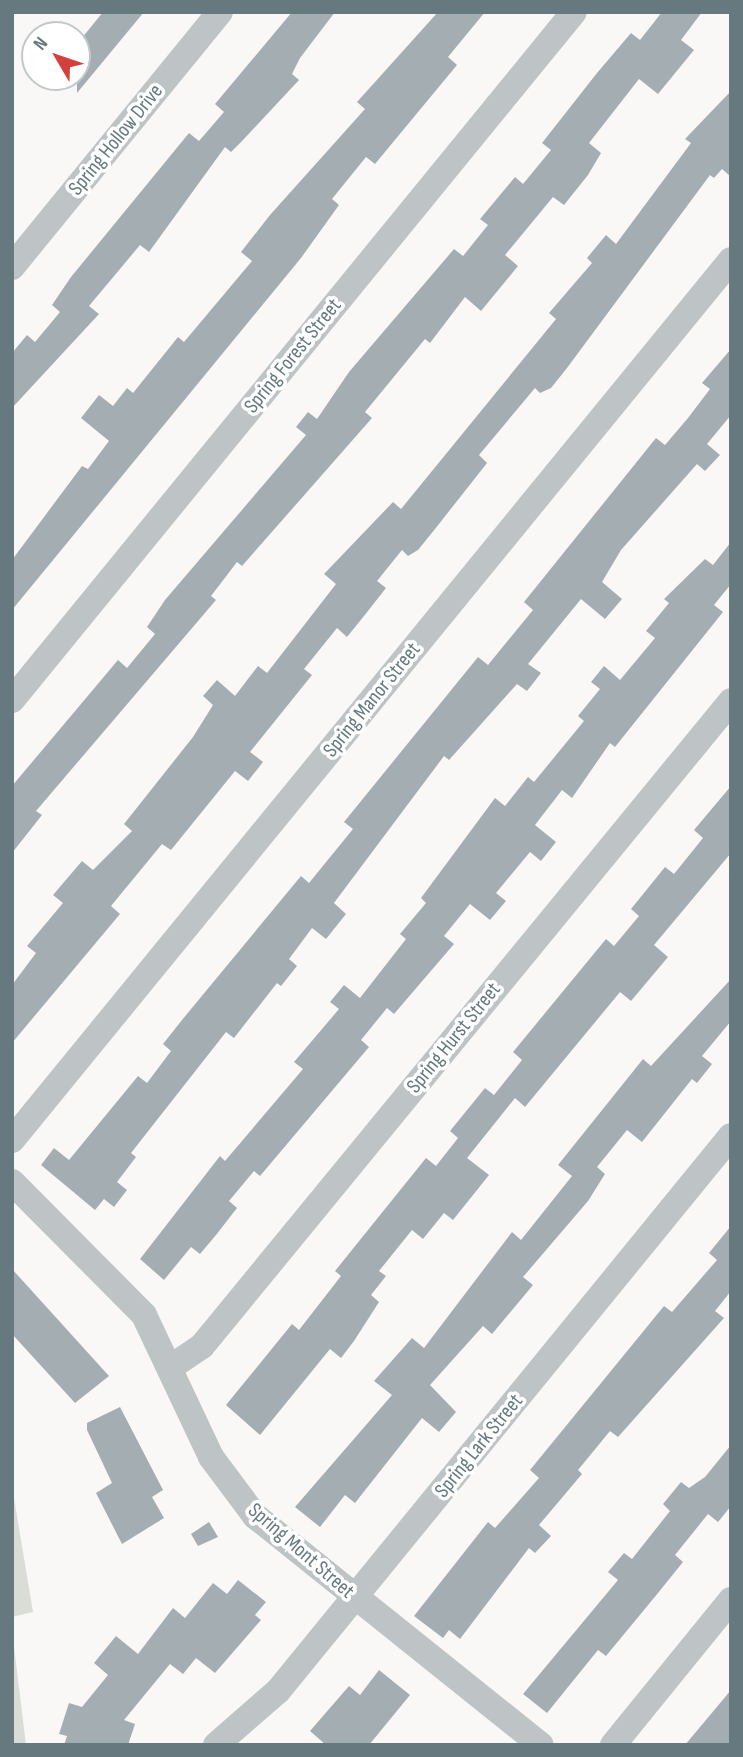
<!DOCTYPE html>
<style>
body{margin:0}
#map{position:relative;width:743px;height:1757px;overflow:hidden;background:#f9f8f7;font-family:"Sofia Sans Condensed",sans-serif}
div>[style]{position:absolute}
.green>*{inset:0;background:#daddd6}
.building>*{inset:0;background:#a4aeb2}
.street>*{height:26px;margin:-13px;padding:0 13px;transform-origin:13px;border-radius:13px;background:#bec4c6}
span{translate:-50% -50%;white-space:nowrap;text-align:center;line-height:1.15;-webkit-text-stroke:7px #fff;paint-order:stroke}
.street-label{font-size:21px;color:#66797f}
.frame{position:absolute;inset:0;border:14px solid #66797f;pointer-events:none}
.north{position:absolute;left:21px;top:21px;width:70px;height:70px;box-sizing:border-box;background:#fff;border:2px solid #c2c9cc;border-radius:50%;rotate:309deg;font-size:19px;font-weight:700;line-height:28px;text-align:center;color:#66797f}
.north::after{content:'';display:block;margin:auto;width:24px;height:32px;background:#d4403b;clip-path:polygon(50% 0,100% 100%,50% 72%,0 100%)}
</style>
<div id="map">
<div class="green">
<i style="clip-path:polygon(12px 1486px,33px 1612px,12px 1617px)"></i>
<i style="clip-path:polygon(12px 1630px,26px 1745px,12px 1745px)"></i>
</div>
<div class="building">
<i style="clip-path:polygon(103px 12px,144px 12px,77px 93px,77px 44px)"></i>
<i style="clip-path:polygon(292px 12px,335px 12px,300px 58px,292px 74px,299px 80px,243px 140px,231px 152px,225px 147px,149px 252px,140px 245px,89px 306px,99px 314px,12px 408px,12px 353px,27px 335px,35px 342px,60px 312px,52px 305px,71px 277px,189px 133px,199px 141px,224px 112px,215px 104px)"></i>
<i style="clip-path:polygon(438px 12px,485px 12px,448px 57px,457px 65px,375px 164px,366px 157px,332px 199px,339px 205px,301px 258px,12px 610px,12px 560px,82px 466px,88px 469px,109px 441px,81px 418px,99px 395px,113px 406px,127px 388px,133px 393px,178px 337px,184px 342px,252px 261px,241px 252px,270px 215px,365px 109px,357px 102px)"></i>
<i style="clip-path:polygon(662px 12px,702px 12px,681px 40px,694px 50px,658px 94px,639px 79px,589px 143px,601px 153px,588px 175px,564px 205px,553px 197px,505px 255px,518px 266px,481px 311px,465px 297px,430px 343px,425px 339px,365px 412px,372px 418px,242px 566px,237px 562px,211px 596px,216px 600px,36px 811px,42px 815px,12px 853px,12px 786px,118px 660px,127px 668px,155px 634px,147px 627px,165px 600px,306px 435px,296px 427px,308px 412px,317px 419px,349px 372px,454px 249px,463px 256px,488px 225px,480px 219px,515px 177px,523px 184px,551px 150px,542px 143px,597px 73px,631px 33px,640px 40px)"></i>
<i style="clip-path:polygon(731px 91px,731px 177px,722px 169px,714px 178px,710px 175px,567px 368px,551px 388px,540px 393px,535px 388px,479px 455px,487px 463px,435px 529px,418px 550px,408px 556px,402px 550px,377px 581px,386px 588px,364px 616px,347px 637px,337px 628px,304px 669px,312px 675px,250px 752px,263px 762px,248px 781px,235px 771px,171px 850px,162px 844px,111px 906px,120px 914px,12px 1043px,12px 985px,36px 953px,27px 946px,63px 903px,53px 895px,82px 861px,93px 870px,132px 831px,124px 824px,193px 737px,213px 705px,203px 696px,217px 680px,235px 696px,258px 666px,267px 673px,336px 584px,324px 574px,393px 502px,401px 509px,556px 319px,549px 313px,592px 263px,587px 258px,606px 235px,616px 244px,691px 143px,685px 139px)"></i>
<i style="clip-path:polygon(731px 349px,731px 415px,707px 444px,720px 455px,705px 471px,697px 464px,621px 550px,602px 582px,622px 599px,605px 619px,581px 599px,528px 664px,541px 673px,527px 691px,517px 684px,449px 760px,444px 756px,334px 903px,346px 914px,326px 939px,312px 928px,289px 959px,297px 966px,281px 986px,277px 983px,234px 1038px,226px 1032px,131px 1153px,136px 1157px,117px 1182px,127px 1190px,114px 1207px,104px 1199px,95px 1210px,41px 1165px,54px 1148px,69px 1160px,138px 1076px,147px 1083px,171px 1051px,163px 1044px,182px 1020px,301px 876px,309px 883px,353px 829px,344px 822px,478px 657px,488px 665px,533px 610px,524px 602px,656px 438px,665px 445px,688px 418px,710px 389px,702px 383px)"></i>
<i style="clip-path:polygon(731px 542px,731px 584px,714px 605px,723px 612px,615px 747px,610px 743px,572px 798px,562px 790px,535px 825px,556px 842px,541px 861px,530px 852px,496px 893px,506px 901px,490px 920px,470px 904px,444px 936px,454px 944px,394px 1014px,387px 1008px,361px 1040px,369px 1047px,260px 1176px,254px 1171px,229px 1201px,237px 1208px,216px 1235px,200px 1254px,191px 1247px,164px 1280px,140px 1259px,220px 1156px,225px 1161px,303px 1069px,294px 1062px,339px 1009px,330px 1002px,344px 985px,360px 998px,406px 939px,400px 934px,426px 903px,421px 898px,495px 798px,505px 806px,528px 777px,534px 782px,584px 721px,578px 716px,600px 689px,591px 682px,604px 666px,620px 680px,655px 638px,646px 631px,669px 603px,664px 599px,705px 559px,713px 565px)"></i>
<i style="clip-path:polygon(731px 786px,731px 853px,654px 945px,668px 957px,631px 1001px,620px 992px,525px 1107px,515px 1098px,467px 1158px,489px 1175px,453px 1220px,444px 1213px,423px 1239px,412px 1230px,379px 1271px,386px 1276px,371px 1295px,379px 1302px,354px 1341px,341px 1358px,330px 1349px,260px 1435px,226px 1405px,292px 1324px,299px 1330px,341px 1276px,335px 1271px,426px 1158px,436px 1166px,458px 1138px,450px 1131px,485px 1088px,494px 1095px,522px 1060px,513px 1052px,606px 939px,614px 946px,639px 916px,631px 909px,665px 867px,674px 874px,703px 838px,694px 830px)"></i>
<i style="clip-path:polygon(731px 979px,731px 1021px,702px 1056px,712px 1064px,697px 1083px,692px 1079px,642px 1142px,627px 1130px,597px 1167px,605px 1174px,588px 1201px,523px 1277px,533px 1285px,492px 1334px,483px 1326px,430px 1385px,456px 1412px,439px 1432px,422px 1418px,355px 1503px,345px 1495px,320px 1527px,295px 1507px,392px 1395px,374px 1381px,412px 1338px,424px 1348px,512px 1232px,521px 1240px,572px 1176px,558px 1165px,643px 1059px,651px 1066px)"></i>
<i style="clip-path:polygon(731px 1226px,731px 1291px,715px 1311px,724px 1318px,618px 1437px,610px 1431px,578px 1470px,582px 1474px,539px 1525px,551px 1536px,535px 1553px,529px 1548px,460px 1639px,449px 1630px,443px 1638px,414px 1616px,488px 1522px,495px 1528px,539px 1478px,530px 1470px,664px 1306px,672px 1312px,717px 1260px,709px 1253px)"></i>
<i style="clip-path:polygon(12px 1269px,109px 1376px,75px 1403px,12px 1334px)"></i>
<i style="clip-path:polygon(120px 1407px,163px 1490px,152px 1497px,164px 1518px,122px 1544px,96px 1493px,112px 1483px,87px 1430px,87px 1423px)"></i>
<i style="clip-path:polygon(731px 1445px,731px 1506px,718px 1522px,708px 1514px,675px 1555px,683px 1562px,658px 1593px,606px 1656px,598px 1650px,547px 1713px,523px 1694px,618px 1580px,608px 1572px,624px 1553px,632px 1559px,670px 1511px,663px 1504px,681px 1482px,689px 1488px,705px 1477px)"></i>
<i style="clip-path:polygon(209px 1522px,218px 1537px,198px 1546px,191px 1534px)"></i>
<i style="clip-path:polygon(238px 1580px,266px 1602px,255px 1615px,261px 1620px,215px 1673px,196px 1658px,183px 1674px,170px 1664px,124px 1720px,135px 1724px,128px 1745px,64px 1745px,67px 1736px,59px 1734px,69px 1703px,82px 1707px,108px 1675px,94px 1663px,116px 1636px,138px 1654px,173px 1608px,185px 1618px,213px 1583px,227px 1594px)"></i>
<i style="clip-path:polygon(379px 1670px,410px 1695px,369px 1745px,326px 1745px,310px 1731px,349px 1686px,360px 1695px)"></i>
<i style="clip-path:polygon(731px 1690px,731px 1745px,685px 1745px)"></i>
</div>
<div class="street">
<i style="left:12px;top:267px;width:329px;rotate:-50.8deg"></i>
<i style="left:12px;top:700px;width:888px;rotate:-50.76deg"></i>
<i style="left:12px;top:1140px;width:1136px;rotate:-50.75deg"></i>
<i style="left:12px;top:1182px;width:187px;rotate:45.2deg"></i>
<i style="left:144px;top:1315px;width:157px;rotate:64.7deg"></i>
<i style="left:211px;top:1457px;width:74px;rotate:53.3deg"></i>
<i style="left:255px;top:1516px;width:366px;rotate:38.7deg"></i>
<i style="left:171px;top:1367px;width:37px;rotate:-34deg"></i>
<i style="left:202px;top:1346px;width:834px;rotate:-50.64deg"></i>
<i style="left:216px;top:1745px;width:82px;rotate:-41.1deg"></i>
<i style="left:278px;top:1691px;width:716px;rotate:-50.78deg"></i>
<i style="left:613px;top:1745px;width:187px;rotate:-50.9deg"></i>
</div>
<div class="street-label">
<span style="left:116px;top:140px;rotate:-51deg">Spring Hollow Drive</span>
<span style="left:293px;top:356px;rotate:-51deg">Spring Forest Street</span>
<span style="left:372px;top:700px;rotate:-51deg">Spring Manor Street</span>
<span style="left:454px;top:1038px;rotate:-51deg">Spring Hurst Street</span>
<span style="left:479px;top:1446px;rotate:-51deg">Spring Lark Street</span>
<span style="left:301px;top:1551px;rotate:41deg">Spring Mont Street</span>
</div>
<div class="frame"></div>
<div class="north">N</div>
</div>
